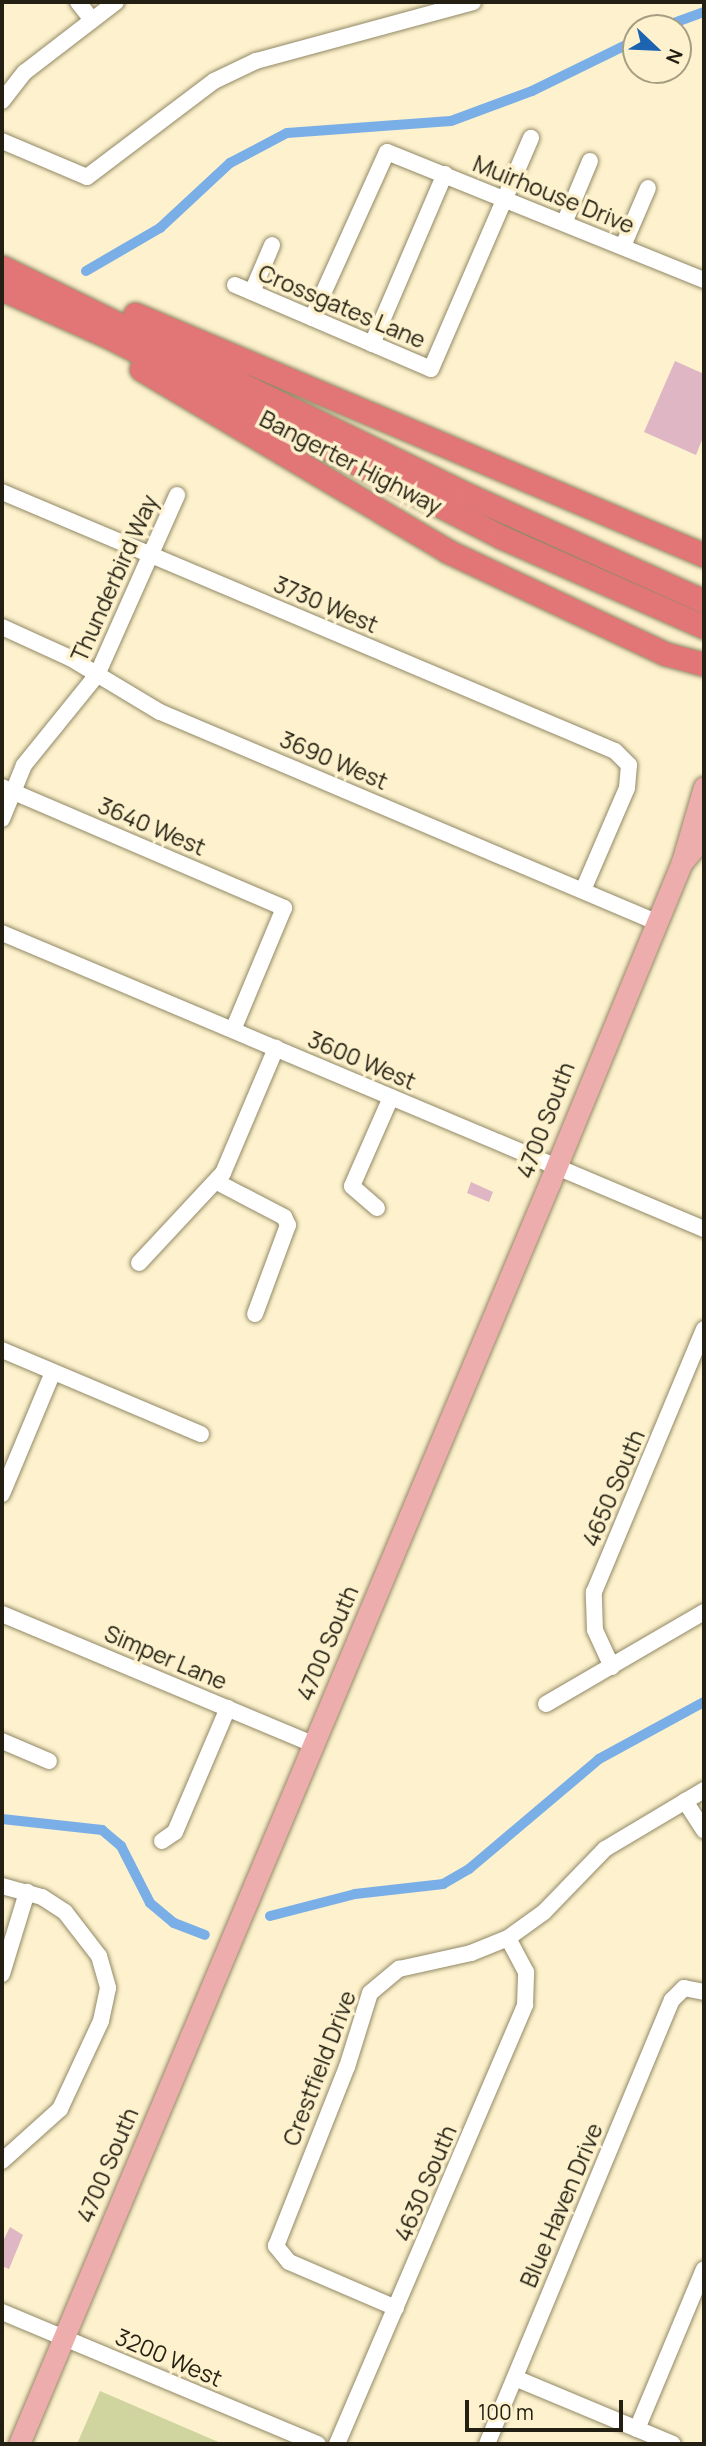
<!DOCTYPE html>
<style>
body{margin:0}
#map{position:relative;width:706px;height:2446px;overflow:hidden;background:#fdf2cd;font-family:Manrope,sans-serif}
div>[style]{position:absolute}
.green>*{inset:0;background:#d0d49f}
.canal>*{height:10px;margin:-5px;padding:0 5px;transform-origin:5px;border-radius:5px;background:#7aaee6}
.building>*{inset:0;background:#deb6c4}
.roads{filter:drop-shadow(0 0 2px #928866) drop-shadow(0 0 2px #928866)}
.minor>*{height:16px;margin:-8px;padding:0 8px;transform-origin:8px;border-radius:8px;background:#fff}
.major>*{height:21px;margin:-10.5px;padding:0 10.5px;transform-origin:10.5px;border-radius:10.5px;background:#eeadad}
.highway>*{height:23px;margin:-11.5px;padding:0 11.5px;transform-origin:11.5px;border-radius:11.5px;background:#e27677}
span{translate:-50% -50%;white-space:nowrap;text-align:center;line-height:1.15;-webkit-text-stroke:7px #fdf2cd;paint-order:stroke}
.street-label{font-size:23px;color:#231f12}
.frame{position:absolute;inset:0;border:4px solid #231f12;pointer-events:none}
.north{position:absolute;left:622px;top:14px;width:70px;height:70px;box-sizing:border-box;background:#fdf2cd;border:2px solid #a69e82;border-radius:50%;rotate:113deg;font-size:19px;font-weight:700;line-height:28px;text-align:center;color:#231f12}
.north::after{content:'';display:block;margin:auto;width:24px;height:32px;background:#1c63b2;clip-path:polygon(50% 0,100% 100%,50% 72%,0 100%)}
.scale{position:absolute;left:465px;top:2400px;width:158px;height:32px;box-sizing:border-box;border:4px solid #231f12;border-top:0;padding-left:9px;font-size:21px;line-height:24px;white-space:nowrap;color:#231f12;-webkit-text-stroke:5px #fdf2cd;paint-order:stroke}
</style>
<div id="map">
<div class="green">
<i style="clip-path:polygon(100px 2391px,223px 2444px,77px 2444px)"></i>
</div>
<div class="canal">
<i style="left:660px;top:28px;width:47px;rotate:-20deg"></i>
<i style="left:86px;top:271px;width:86px;rotate:-30.2deg"></i>
<i style="left:160px;top:228px;width:96px;rotate:-42.9deg"></i>
<i style="left:230px;top:163px;width:64px;rotate:-27.8deg"></i>
<i style="left:287px;top:133px;width:164px;rotate:-4.2deg"></i>
<i style="left:451px;top:121px;width:86px;rotate:-20.3deg"></i>
<i style="left:532px;top:91px;width:116px;rotate:-26.1deg"></i>
<i style="left:2px;top:1819px;width:101px;rotate:6.3deg"></i>
<i style="left:102px;top:1830px;width:25px;rotate:40deg"></i>
<i style="left:121px;top:1846px;width:64px;rotate:63deg"></i>
<i style="left:150px;top:1903px;width:31px;rotate:40deg"></i>
<i style="left:174px;top:1923px;width:33px;rotate:21deg"></i>
<i style="left:270px;top:1916px;width:88px;rotate:-14.5deg"></i>
<i style="left:355px;top:1894px;width:89px;rotate:-6.5deg"></i>
<i style="left:443px;top:1884px;width:30px;rotate:-30deg"></i>
<i style="left:469px;top:1869px;width:170px;rotate:-40.2deg"></i>
<i style="left:599px;top:1759px;width:119px;rotate:-28.5deg"></i>
</div>
<div class="building">
<i style="clip-path:polygon(675px 361px,704px 374px,704px 435px,696px 455px,644px 432px)"></i>
<i style="clip-path:polygon(471px 1182px,493px 1192px,489px 1202px,467px 1193px)"></i>
<i style="clip-path:polygon(10px 2227px,23px 2235px,9px 2269px,2px 2266px,2px 2243px)"></i>
</div>
<div class="roads">
<div class="minor">
<i style="left:78px;top:2px;width:23px;rotate:52deg"></i>
<i style="left:2px;top:101px;width:37px;rotate:-52deg"></i>
<i style="left:25px;top:72px;width:115px;rotate:-37.6deg"></i>
<i style="left:2px;top:141px;width:92px;rotate:23deg"></i>
<i style="left:87px;top:177px;width:159px;rotate:-37.1deg"></i>
<i style="left:214px;top:81px;width:47px;rotate:-25.5deg"></i>
<i style="left:256px;top:61px;width:225px;rotate:-15.2deg"></i>
<i style="left:565px;top:221px;width:65px;rotate:-67.4deg"></i>
<i style="left:623px;top:246px;width:63px;rotate:-66.7deg"></i>
<i style="left:235px;top:285px;width:213px;rotate:23.2deg"></i>
<i style="left:431px;top:369px;width:252px;rotate:-66.6deg"></i>
<i style="left:252px;top:292px;width:51px;rotate:-66.9deg"></i>
<i style="left:312px;top:318px;width:182px;rotate:-65.7deg"></i>
<i style="left:387px;top:152px;width:342px;rotate:22deg"></i>
<i style="left:372px;top:344px;width:185px;rotate:-66.8deg"></i>
<i style="left:2px;top:492px;width:665px;rotate:22.9deg"></i>
<i style="left:615px;top:751px;width:20px;rotate:45deg"></i>
<i style="left:629px;top:765px;width:23px;rotate:95deg"></i>
<i style="left:627px;top:788px;width:111px;rotate:113.3deg"></i>
<i style="left:2px;top:627px;width:75px;rotate:24.5deg"></i>
<i style="left:70px;top:658px;width:105px;rotate:31deg"></i>
<i style="left:160px;top:712px;width:539px;rotate:22.95deg"></i>
<i style="left:2px;top:787px;width:307px;rotate:23.2deg"></i>
<i style="left:284px;top:908px;width:132px;rotate:112.7deg"></i>
<i style="left:2px;top:819px;width:58px;rotate:-67.8deg"></i>
<i style="left:24px;top:765px;width:116px;rotate:-51deg"></i>
<i style="left:97px;top:675px;width:197px;rotate:-66deg"></i>
<i style="left:2px;top:933px;width:762px;rotate:22.86deg"></i>
<i style="left:217px;top:1182px;width:76px;rotate:27.6deg"></i>
<i style="left:284px;top:1217px;width:9px;rotate:63deg"></i>
<i style="left:288px;top:1225px;width:95px;rotate:110.3deg"></i>
<i style="left:377px;top:1208px;width:33px;rotate:-139deg"></i>
<i style="left:352px;top:1186px;width:97px;rotate:-66.3deg"></i>
<i style="left:139px;top:1263px;width:123px;rotate:-47deg"></i>
<i style="left:223px;top:1173px;width:136px;rotate:-67deg"></i>
<i style="left:2px;top:1350px;width:216px;rotate:22.9deg"></i>
<i style="left:2px;top:1494px;width:132px;rotate:-67.3deg"></i>
<i style="left:2px;top:1614px;width:337px;rotate:22.7deg"></i>
<i style="left:612px;top:1667px;width:41px;rotate:-114.7deg"></i>
<i style="left:595px;top:1630px;width:38px;rotate:-92deg"></i>
<i style="left:594px;top:1592px;width:285px;rotate:-67.3deg"></i>
<i style="left:546px;top:1704px;width:183px;rotate:-30.2deg"></i>
<i style="left:2px;top:1741px;width:51px;rotate:23.1deg"></i>
<i style="left:685px;top:1801px;width:35px;rotate:57deg"></i>
<i style="left:162px;top:1841px;width:16px;rotate:-35deg"></i>
<i style="left:175px;top:1832px;width:135px;rotate:-66.9deg"></i>
<i style="left:2px;top:1886px;width:41px;rotate:15.4deg"></i>
<i style="left:42px;top:1897px;width:27px;rotate:33deg"></i>
<i style="left:65px;top:1912px;width:56px;rotate:52.3deg"></i>
<i style="left:99px;top:1956px;width:33px;rotate:74deg"></i>
<i style="left:108px;top:1988px;width:34px;rotate:102deg"></i>
<i style="left:101px;top:2021px;width:97px;rotate:115deg"></i>
<i style="left:60px;top:2109px;width:78px;rotate:138.1deg"></i>
<i style="left:2px;top:1974px;width:86px;rotate:-73deg"></i>
<i style="left:396px;top:2308px;width:116px;rotate:-156.7deg"></i>
<i style="left:289px;top:2262px;width:21px;rotate:-129deg"></i>
<i style="left:276px;top:2246px;width:193px;rotate:-68.4deg"></i>
<i style="left:347px;top:2067px;width:77px;rotate:-72.7deg"></i>
<i style="left:370px;top:1993px;width:38px;rotate:-40deg"></i>
<i style="left:399px;top:1969px;width:74px;rotate:-12.5deg"></i>
<i style="left:471px;top:1953px;width:40px;rotate:-22deg"></i>
<i style="left:508px;top:1938px;width:44px;rotate:-35.8deg"></i>
<i style="left:544px;top:1912px;width:88px;rotate:-45.9deg"></i>
<i style="left:605px;top:1849px;width:115px;rotate:-30.8deg"></i>
<i style="left:2px;top:2312px;width:342px;rotate:22.7deg"></i>
<i style="left:515px;top:2378px;width:171px;rotate:22.7deg"></i>
<i style="left:637px;top:2429px;width:173px;rotate:-67.3deg"></i>
<i style="left:337px;top:2444px;width:478px;rotate:-66.8deg"></i>
<i style="left:525px;top:2005px;width:33px;rotate:-88deg"></i>
<i style="left:526px;top:1972px;width:38px;rotate:-118deg"></i>
<i style="left:487px;top:2444px;width:481px;rotate:-67.4deg"></i>
<i style="left:672px;top:2000px;width:17px;rotate:-45deg"></i>
<i style="left:684px;top:1988px;width:20px;rotate:11deg"></i>
</div>
<div class="major">
<i style="left:682px;top:862px;width:33px;rotate:-49deg"></i>
<i style="left:19px;top:2444px;width:1369px;rotate:-67.18deg"></i>
<i style="left:550px;top:1182px;width:346px;rotate:-67.6deg"></i>
<i style="left:682px;top:862px;width:78px;rotate:-73.7deg"></i>
</div>
<div class="highway">
<i style="left:2px;top:267px;width:521px;rotate:26.07deg"></i>
<i style="left:470px;top:496px;width:256px;rotate:24.2deg"></i>
<i style="left:2px;top:289px;width:113px;rotate:24.1deg"></i>
<i style="left:105px;top:335px;width:445px;rotate:27deg"></i>
<i style="left:501px;top:537px;width:222px;rotate:23.9deg"></i>
<i style="left:135px;top:314px;width:618px;rotate:22.96deg"></i>
<i style="left:141px;top:369px;width:356px;rotate:30.7deg"></i>
<i style="left:447px;top:551px;width:242px;rotate:25.2deg"></i>
<i style="left:666px;top:654px;width:39px;rotate:15deg"></i>
</div>
</div>
<div class="street-label">
<span style="left:554px;top:194px;rotate:22deg">Muirhouse Drive</span>
<span style="left:342px;top:306px;rotate:23deg">Crossgates Lane</span>
<span style="left:351px;top:462px;rotate:27deg">Bangerter Highway</span>
<span style="left:114px;top:578px;rotate:-66deg">Thunderbird Way</span>
<span style="left:326px;top:604px;rotate:23deg">3730 West</span>
<span style="left:334px;top:760px;rotate:23deg">3690 West</span>
<span style="left:152px;top:826px;rotate:23deg">3640 West</span>
<span style="left:362px;top:1060px;rotate:23deg">3600 West</span>
<span style="left:545px;top:1120px;rotate:-69deg">4700 South</span>
<span style="left:613px;top:1488px;rotate:-67deg">4650 South</span>
<span style="left:327px;top:1643px;rotate:-67deg">4700 South</span>
<span style="left:166px;top:1657px;rotate:23deg">Simper Lane</span>
<span style="left:319px;top:2068px;rotate:-69deg">Crestfield Drive</span>
<span style="left:107px;top:2165px;rotate:-67deg">4700 South</span>
<span style="left:425px;top:2183px;rotate:-67deg">4630 South</span>
<span style="left:561px;top:2205px;rotate:-67deg">Blue Haven Drive</span>
<span style="left:169px;top:2357px;rotate:23deg">3200 West</span>
</div>
<div class="frame"></div>
<div class="north">N</div>
<div class="scale">100 m</div>
</div>
